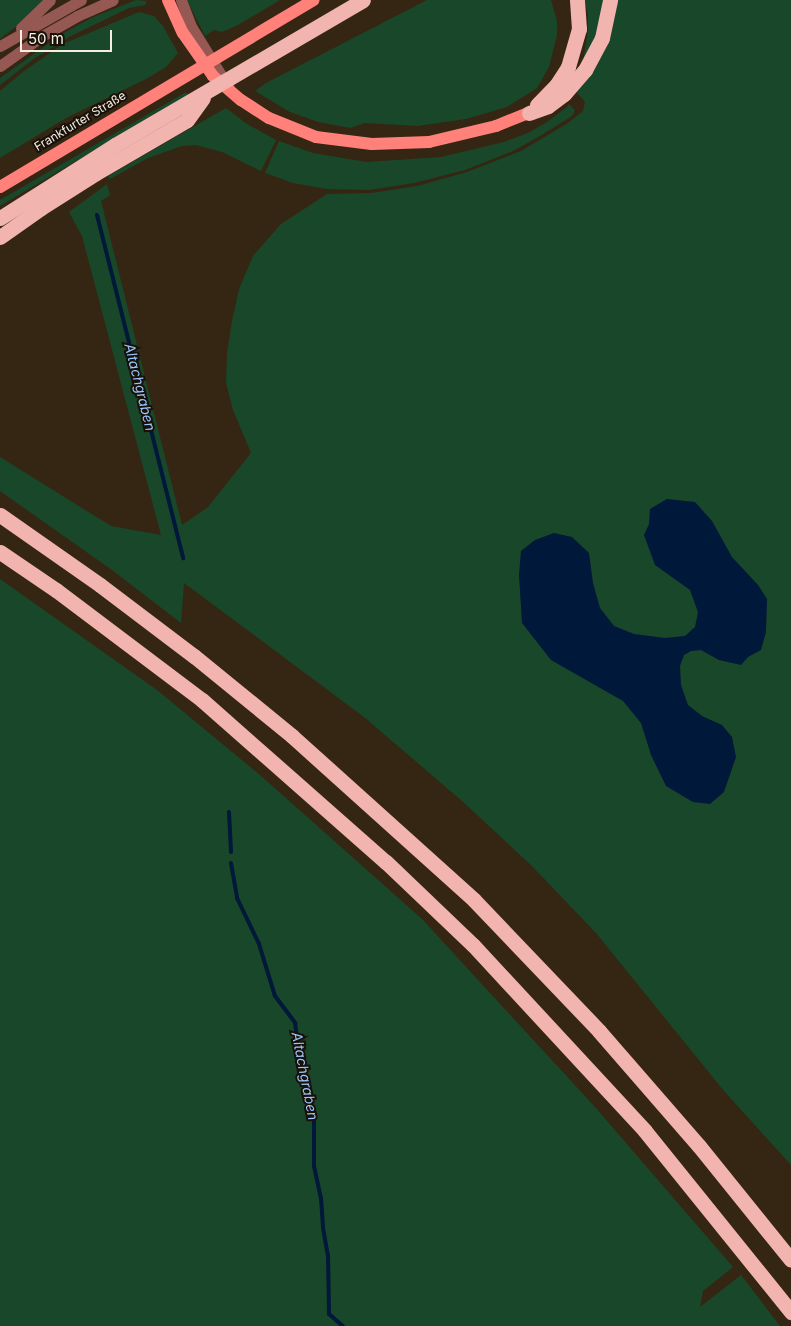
<!DOCTYPE html>
<meta charset="utf-8">
<style>
body{margin:0}
#map{position:relative;width:791px;height:1326px;overflow:hidden;background:#352613;font-family:Inter,sans-serif}
div>[style]{position:absolute}
.green>*{inset:0;background:#194729}
.water>*{inset:0;background:#001839}
.stream>*{height:4px;margin:-2px;padding:0 2px;transform-origin:2px;border-radius:2px;background:#001839}
.street>*{height:11px;margin:-5.5px;padding:0 5.5px;transform-origin:5.5px;border-radius:5.5px;background:#955853}
.primary>*{height:12px;margin:-6px;padding:0 6px;transform-origin:6px;border-radius:6px;background:#ff817a}
.highway>*{height:15px;margin:-7.5px;padding:0 7.5px;transform-origin:7.5px;border-radius:7.5px;background:#f2b4ae}
span{translate:-50% -50%;white-space:nowrap;text-align:center;line-height:1.15;-webkit-text-stroke:4px #171109;paint-order:stroke}
.street-label{font-size:12px;color:#f7eee2}
.water-label{font-size:14px;color:#9bc5fc;font-style:italic}
.scale{position:absolute;left:20px;top:30px;width:92px;height:22px;box-sizing:border-box;border:2px solid #f7eee2;border-top:0;padding-left:6px;font-size:15px;line-height:18px;white-space:nowrap;color:#f7eee2;-webkit-text-stroke:4px #171109;paint-order:stroke}
</style>
<div id="map">
<div class="green">
<i style="clip-path:polygon(0 0,44px 0,23px 21px,0 39px)"></i>
<i style="clip-path:polygon(136px 0,147px 1px,145px 5px,129px 8px,71px 36px,35px 58px,0 85px,0 78px,62px 34px,91px 18px)"></i>
<i style="clip-path:polygon(187px 0,280px 0,238px 25px,222px 32px,214px 30px,205px 36px)"></i>
<i style="clip-path:polygon(427px 0,551px 0,557px 21px,557px 35px,549px 67px,537px 88px,507px 107px,466px 119px,417px 126px,365px 123px,350px 128px,318px 122px,290px 112px,255px 91px,266px 83px)"></i>
<i style="clip-path:polygon(585px 0,605px 0,595px 40px,583px 62px,588px 30px,588px 15px)"></i>
<i style="clip-path:polygon(610px 0,791px 0,791px 1165px,724px 1091px,596px 933px,531px 865px,462px 801px,364px 717px,184px 583px,181px 623px,112px 570px,0 491px,0 457px,111px 526px,161px 535px,82px 236px,69px 212px,107px 184px,110px 195px,101px 201px,182px 525px,208px 507px,251px 453px,233px 410px,226px 383px,227px 353px,232px 321px,239px 289px,253px 256px,281px 224px,327px 194px,371px 193px,417px 186px,467px 172px,521px 151px,568px 123px,583px 111px,585px 102px,575px 90px)"></i>
<i style="clip-path:polygon(139px 12px,154px 16px,163px 26px,178px 53px,166px 67px,148px 78px,66px 118px,0 158px,0 91px,24px 71px,63px 44px)"></i>
<i style="clip-path:polygon(186px 92px,188px 95px,0 206px,0 200px)"></i>
<i style="clip-path:polygon(569px 104px,575px 110px,572px 116px,540px 136px,513px 151px,465px 170px,414px 183px,369px 190px,327px 189px,293px 183px,265px 173px,279px 141px,313px 153px,367px 162px,441px 157px,504px 142px,528px 133px,547px 122px,567px 107px)"></i>
<i style="clip-path:polygon(226px 108px,247px 124px,276px 140px,261px 171px,222px 152px,196px 145px,182px 146px,148px 158px,110px 179px,108px 176px)"></i>
<i style="clip-path:polygon(0 579px,157px 690px,260px 775px,422px 919px,595px 1107px,733px 1267px,703px 1291px,700px 1307px,741px 1275px,780px 1326px,0 1326px)"></i>
</div>
<div class="water">
<i style="clip-path:polygon(667px 499px,695px 502px,712px 521px,732px 557px,758px 585px,767px 599px,766px 632px,761px 650px,748px 657px,741px 665px,719px 660px,701px 650px,691px 651px,684px 655px,680px 666px,681px 685px,688px 705px,702px 716px,722px 725px,732px 737px,736px 757px,724px 792px,710px 804px,693px 802px,666px 786px,651px 755px,641px 723px,623px 701px,551px 660px,522px 623px,519px 575px,521px 551px,535px 540px,554px 533px,572px 537px,589px 553px,593px 583px,600px 608px,614px 626px,634px 634px,665px 638px,685px 636px,695px 627px,698px 612px,690px 590px,655px 565px,644px 535px,649px 524px,650px 509px)"></i>
</div>
<div class="stream">
<i style="left:97px;top:215px;width:354px;rotate:75.9deg"></i>
<i style="left:229px;top:812px;width:40px;rotate:87.1deg"></i>
<i style="left:231px;top:863px;width:36px;rotate:80deg"></i>
<i style="left:237px;top:898px;width:51px;rotate:64.4deg"></i>
<i style="left:259px;top:944px;width:54px;rotate:72.9deg"></i>
<i style="left:275px;top:996px;width:34px;rotate:53deg"></i>
<i style="left:295px;top:1023px;width:50px;rotate:82deg"></i>
<i style="left:302px;top:1073px;width:49px;rotate:76deg"></i>
<i style="left:314px;top:1121px;width:45px;rotate:90deg"></i>
<i style="left:314px;top:1166px;width:33px;rotate:78deg"></i>
<i style="left:321px;top:1198px;width:30px;rotate:86deg"></i>
<i style="left:323px;top:1228px;width:27px;rotate:80deg"></i>
<i style="left:328px;top:1255px;width:59px;rotate:89deg"></i>
<i style="left:329px;top:1314px;width:18px;rotate:41deg"></i>
</div>
<div class="street">
<i style="left:181px;top:0;width:30px;rotate:69deg"></i>
<i style="left:192px;top:28px;width:70px;rotate:58.3deg"></i>
<i style="left:21px;top:28px;width:40px;rotate:-44deg"></i>
<i style="left:0;top:46px;width:93px;rotate:-29.6deg"></i>
<i style="left:0;top:66px;width:52px;rotate:-35.5deg"></i>
<i style="left:42px;top:36px;width:40px;rotate:-29.7deg"></i>
<i style="left:77px;top:16px;width:39px;rotate:-24deg"></i>
</div>
<div class="primary">
<i style="left:168px;top:0;width:36px;rotate:66deg"></i>
<i style="left:183px;top:33px;width:52px;rotate:55.1deg"></i>
<i style="left:213px;top:76px;width:37px;rotate:41deg"></i>
<i style="left:241px;top:100px;width:33px;rotate:33deg"></i>
<i style="left:269px;top:118px;width:51px;rotate:22deg"></i>
<i style="left:316px;top:137px;width:56px;rotate:7.1deg"></i>
<i style="left:372px;top:144px;width:57px;rotate:-2deg"></i>
<i style="left:429px;top:142px;width:69px;rotate:-13.4deg"></i>
<i style="left:496px;top:126px;width:35px;rotate:-22deg"></i>
<i style="left:0;top:187px;width:365px;rotate:-30.8deg"></i>
</div>
<div class="highway">
<i style="left:537px;top:105px;width:29px;rotate:-46deg"></i>
<i style="left:557px;top:84px;width:20px;rotate:-57deg"></i>
<i style="left:568px;top:67px;width:40px;rotate:-74deg"></i>
<i style="left:579px;top:29px;width:29px;rotate:-94deg"></i>
<i style="left:529px;top:113px;width:20px;rotate:-20deg"></i>
<i style="left:548px;top:106px;width:20px;rotate:-37deg"></i>
<i style="left:564px;top:94px;width:32px;rotate:-49deg"></i>
<i style="left:585px;top:70px;width:36px;rotate:-62deg"></i>
<i style="left:602px;top:38px;width:39px;rotate:-78deg"></i>
<i style="left:0;top:218px;width:136px;rotate:-32.4deg"></i>
<i style="left:115px;top:145px;width:287px;rotate:-30.3deg"></i>
<i style="left:0;top:237px;width:50px;rotate:-35.3deg"></i>
<i style="left:41px;top:208px;width:65px;rotate:-32.5deg"></i>
<i style="left:96px;top:173px;width:105px;rotate:-30.2deg"></i>
<i style="left:187px;top:120px;width:27px;rotate:-54deg"></i>
<i style="left:0;top:515px;width:122px;rotate:35deg"></i>
<i style="left:100px;top:585px;width:118px;rotate:37.1deg"></i>
<i style="left:194px;top:656px;width:127px;rotate:39.2deg"></i>
<i style="left:292px;top:736px;width:245px;rotate:42deg"></i>
<i style="left:474px;top:900px;width:181px;rotate:46.3deg"></i>
<i style="left:599px;top:1031px;width:152px;rotate:49deg"></i>
<i style="left:699px;top:1146px;width:146px;rotate:51.1deg"></i>
<i style="left:0;top:552px;width:68px;rotate:34.2deg"></i>
<i style="left:56px;top:590px;width:183px;rotate:37deg"></i>
<i style="left:202px;top:700px;width:245px;rotate:41.4deg"></i>
<i style="left:386px;top:862px;width:120px;rotate:43.7deg"></i>
<i style="left:473px;top:945px;width:253px;rotate:47.2deg"></i>
<i style="left:645px;top:1131px;width:233px;rotate:51.1deg"></i>
</div>
<div class="street-label">
<span style="left:80px;top:121px;rotate:-31deg">Frankfurter Straße</span>
</div>
<div class="water-label">
<span style="left:140px;top:387px;rotate:76deg">Altachgraben</span>
<span style="left:305px;top:1076px;rotate:79deg">Altachgraben</span>
</div>
<div class="scale">50 m</div>
</div>
